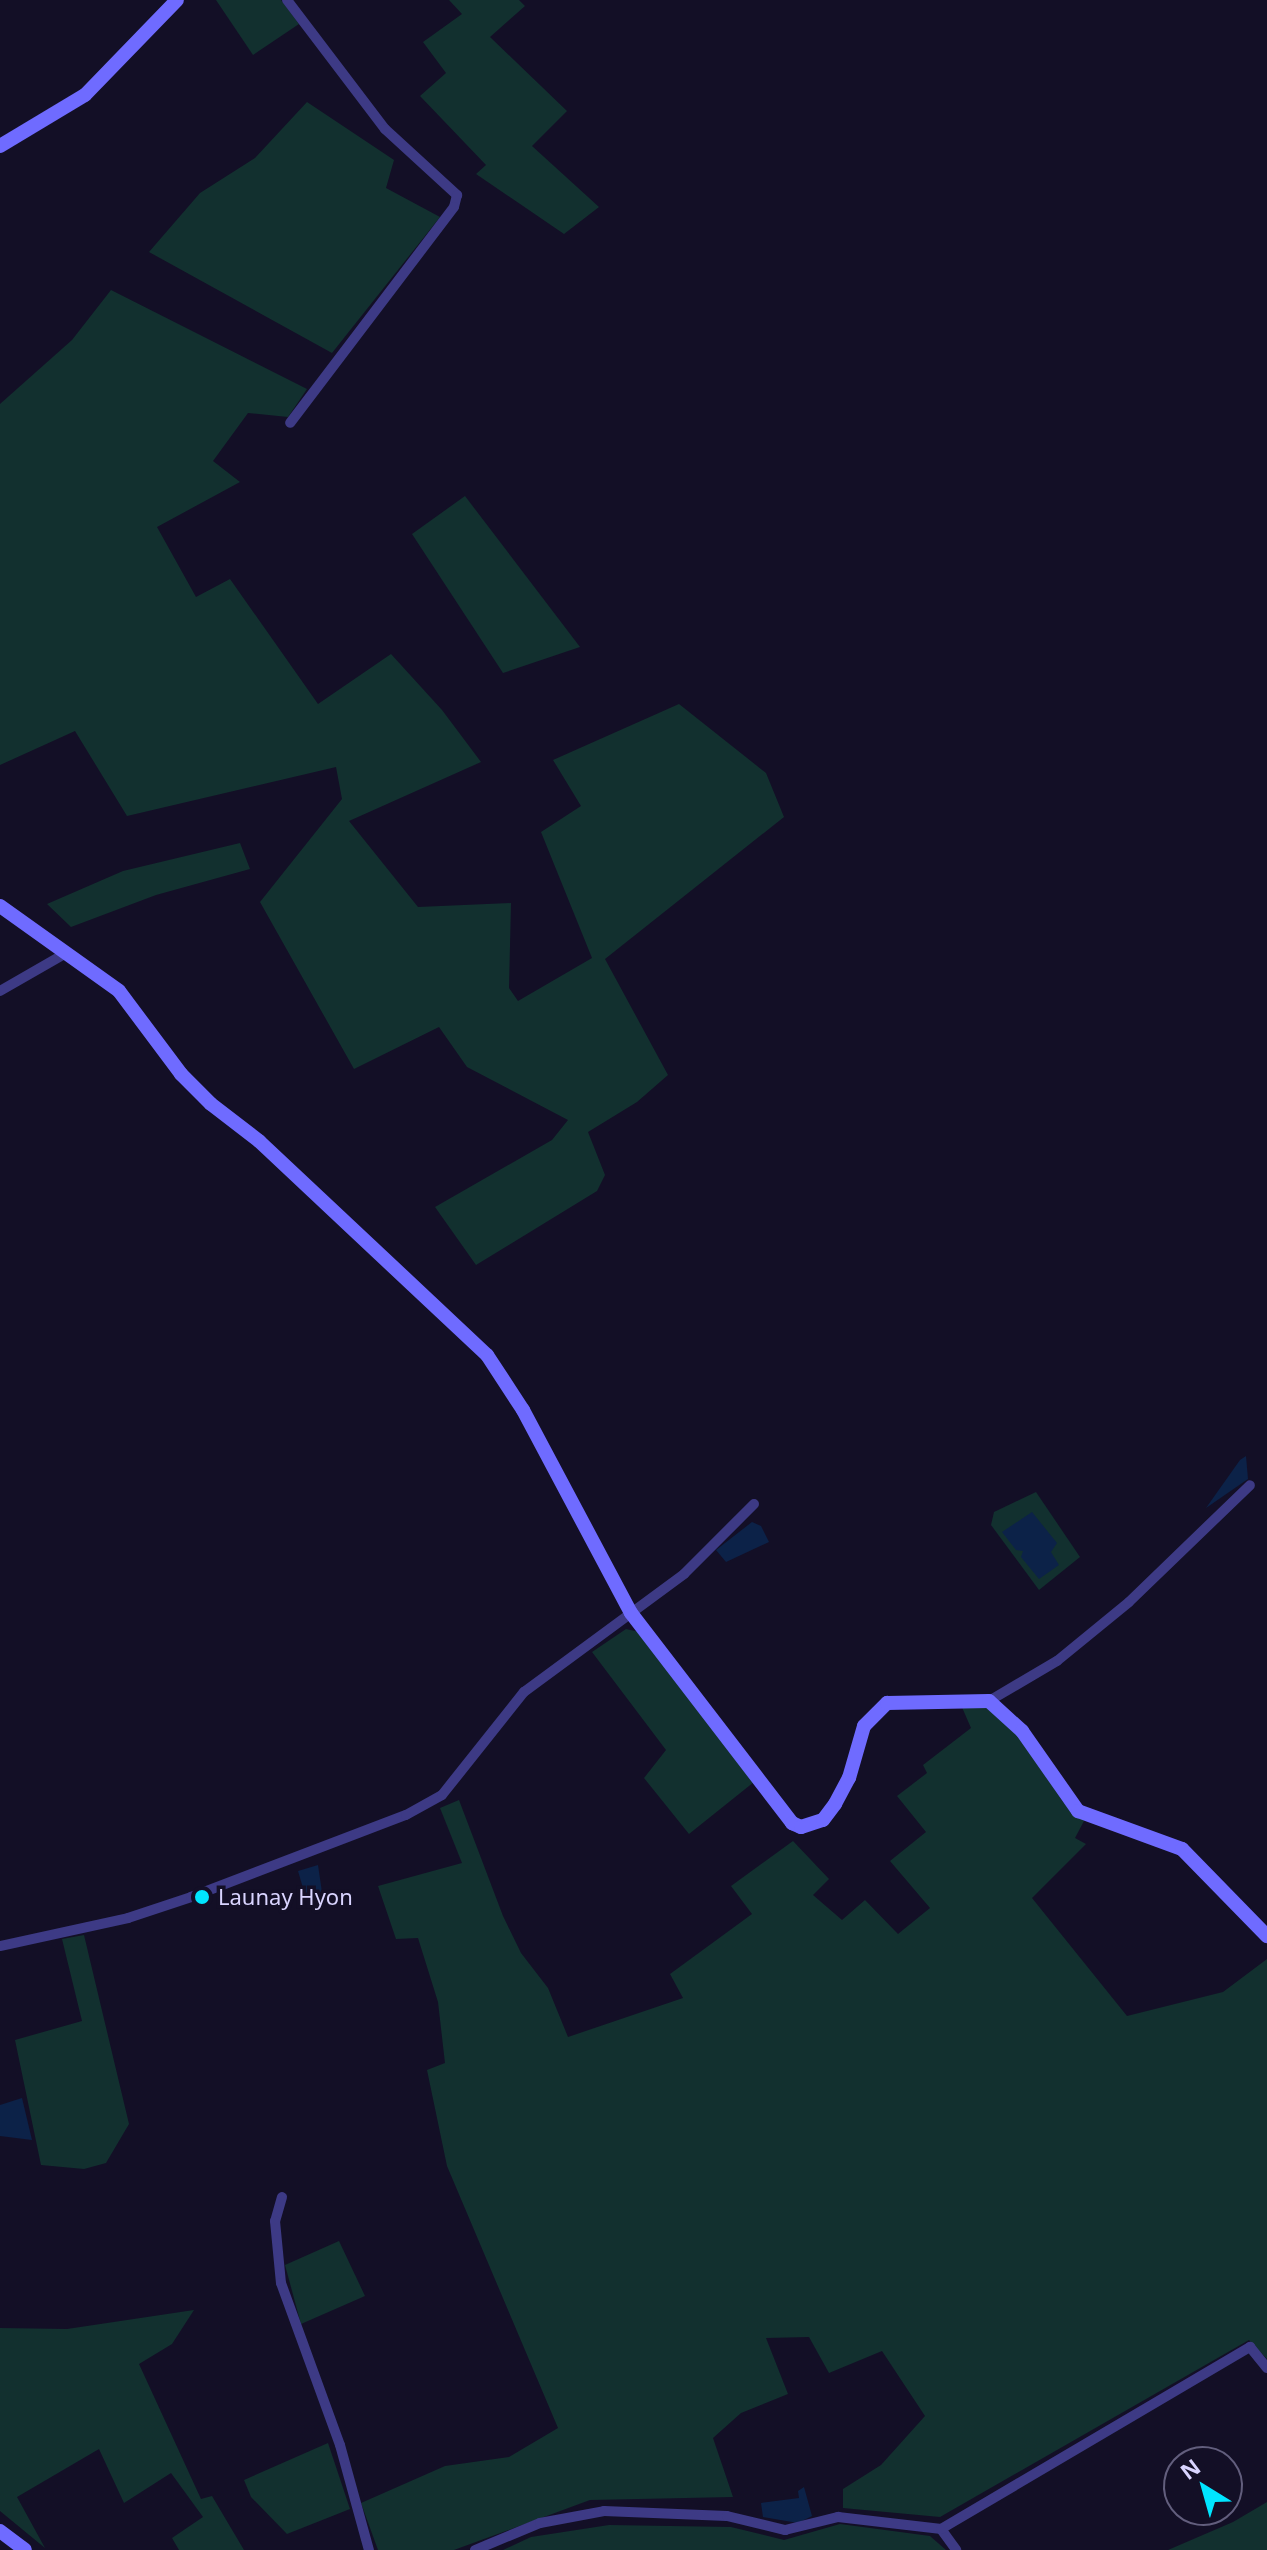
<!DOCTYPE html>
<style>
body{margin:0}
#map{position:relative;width:1267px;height:2550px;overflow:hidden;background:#130f26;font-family:"Noto Sans",sans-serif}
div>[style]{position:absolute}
.green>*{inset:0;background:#12302f}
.water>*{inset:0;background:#0c2248}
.street>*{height:10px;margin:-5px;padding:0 5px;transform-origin:5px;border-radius:5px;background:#3d3a85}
.secondary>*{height:14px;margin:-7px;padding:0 7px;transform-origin:7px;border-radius:7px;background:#6f6bff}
.dots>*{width:22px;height:22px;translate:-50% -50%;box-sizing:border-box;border:4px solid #130f26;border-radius:50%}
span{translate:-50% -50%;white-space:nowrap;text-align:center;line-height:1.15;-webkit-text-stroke:7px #130f26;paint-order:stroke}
.poi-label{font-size:22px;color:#d9d4ff}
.left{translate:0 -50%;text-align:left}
.north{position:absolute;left:1163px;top:2446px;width:80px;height:80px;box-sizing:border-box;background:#130f26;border:2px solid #625e7d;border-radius:50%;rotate:323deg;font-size:22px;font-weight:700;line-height:32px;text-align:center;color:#d9d4ff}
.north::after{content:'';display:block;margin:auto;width:28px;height:36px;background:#00e5ff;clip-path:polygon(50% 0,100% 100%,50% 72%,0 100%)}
</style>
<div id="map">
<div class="green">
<i style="clip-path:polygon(216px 0,281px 0,299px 24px,253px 55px)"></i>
<i style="clip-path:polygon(449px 0,519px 0,525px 6px,490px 37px,567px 111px,532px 146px,599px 207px,564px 234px,476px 174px,486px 165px,420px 96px,446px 73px,423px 42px,462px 14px)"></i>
<i style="clip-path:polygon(307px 102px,394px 160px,386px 188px,440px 217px,332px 353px,149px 252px,200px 193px,255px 158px)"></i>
<i style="clip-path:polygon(111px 290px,307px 389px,288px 417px,248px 413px,213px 461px,240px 482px,157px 527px,196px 597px,230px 579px,318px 704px,391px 654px,442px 710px,481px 762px,349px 821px,418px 907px,511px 903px,509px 988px,518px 1001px,592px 958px,541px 832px,581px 806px,553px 760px,679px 704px,766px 773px,784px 817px,605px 959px,668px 1075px,637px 1102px,588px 1132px,605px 1175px,597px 1191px,476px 1265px,435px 1207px,552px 1140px,568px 1120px,467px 1067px,439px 1027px,354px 1069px,260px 902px,342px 799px,336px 767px,127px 816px,75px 731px,0 765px,0 404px,72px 340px)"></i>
<i style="clip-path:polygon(465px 496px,580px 647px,503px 673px,412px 534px)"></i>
<i style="clip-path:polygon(240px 843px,250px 869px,156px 895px,71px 927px,47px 904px,123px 871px)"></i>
<i style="clip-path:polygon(1036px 1492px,1080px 1557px,1039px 1590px,991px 1525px,994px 1512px)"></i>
<i style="clip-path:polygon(626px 1629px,639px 1632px,754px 1782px,689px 1834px,644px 1778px,666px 1750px,592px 1652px)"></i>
<i style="clip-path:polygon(961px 1705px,987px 1707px,1013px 1726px,1063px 1802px,1084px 1821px,1075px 1838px,1086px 1844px,1032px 1898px,1127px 2016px,1223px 1992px,1267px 1959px,1267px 2359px,1249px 2340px,940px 2517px,843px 2508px,843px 2489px,881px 2465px,925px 2416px,882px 2351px,829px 2373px,809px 2337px,766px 2338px,788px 2394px,741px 2413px,713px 2438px,733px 2497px,590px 2500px,454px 2550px,378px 2550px,361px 2503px,445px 2466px,509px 2457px,558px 2428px,447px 2166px,427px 2070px,445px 2063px,438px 2002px,418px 1938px,396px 1939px,378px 1886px,462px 1863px,440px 1808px,459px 1800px,503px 1916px,521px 1953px,548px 1988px,568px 2037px,683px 1998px,670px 1974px,752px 1914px,731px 1886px,793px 1841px,829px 1879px,813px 1895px,842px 1920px,865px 1900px,898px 1934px,930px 1908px,890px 1861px,926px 1832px,897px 1796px,927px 1773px,923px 1765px,971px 1728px)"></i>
<i style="clip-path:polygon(84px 1935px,129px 2124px,106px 2163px,84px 2169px,41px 2165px,15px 2040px,82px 2021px,62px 1939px)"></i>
<i style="clip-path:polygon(339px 2241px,365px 2296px,301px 2324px,285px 2265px)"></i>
<i style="clip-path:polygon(194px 2310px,172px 2344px,139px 2364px,201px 2499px,212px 2496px,244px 2550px,179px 2550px,172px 2538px,203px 2517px,171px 2473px,124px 2503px,99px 2449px,17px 2497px,45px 2548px,0 2511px,0 2328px,67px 2329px)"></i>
<i style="clip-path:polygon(328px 2443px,350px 2509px,287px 2534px,251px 2497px,244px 2480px)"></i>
<i style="clip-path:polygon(1267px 2502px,1267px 2550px,1168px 2550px,1233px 2522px)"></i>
<i style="clip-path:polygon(840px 2524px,930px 2536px,946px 2550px,503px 2550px,531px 2537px,609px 2525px,731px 2527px,784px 2540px)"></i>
</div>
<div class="water">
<i style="clip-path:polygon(1246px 1456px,1248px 1479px,1206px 1508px,1240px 1460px)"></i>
<i style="clip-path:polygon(1032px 1512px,1057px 1543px,1051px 1552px,1059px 1565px,1039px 1579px,1021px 1557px,1023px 1551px,1016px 1550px,1002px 1532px)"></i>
<i style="clip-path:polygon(752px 1522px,761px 1526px,769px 1542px,726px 1562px,716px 1550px)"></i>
<i style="clip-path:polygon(318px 1865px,323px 1899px,308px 1905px,298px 1871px)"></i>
<i style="clip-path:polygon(22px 2098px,32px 2140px,0 2136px,0 2105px)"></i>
<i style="clip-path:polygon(804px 2487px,812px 2516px,798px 2523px,763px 2517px,761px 2503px,799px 2498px,798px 2491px)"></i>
</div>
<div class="street">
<i style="left:287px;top:0;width:162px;rotate:52.8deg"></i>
<i style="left:385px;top:129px;width:98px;rotate:42.5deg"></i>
<i style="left:457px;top:195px;width:12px;rotate:104deg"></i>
<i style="left:454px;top:207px;width:271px;rotate:127.2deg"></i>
<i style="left:0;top:991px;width:76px;rotate:-29.9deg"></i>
<i style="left:989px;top:1701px;width:79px;rotate:-30.5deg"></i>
<i style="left:1057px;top:1661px;width:93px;rotate:-39.3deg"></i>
<i style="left:1129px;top:1602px;width:168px;rotate:-44deg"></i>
<i style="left:0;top:1946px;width:131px;rotate:-12.3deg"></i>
<i style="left:128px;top:1918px;width:66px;rotate:-18.4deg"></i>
<i style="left:191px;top:1897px;width:230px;rotate:-20.9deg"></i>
<i style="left:406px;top:1815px;width:41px;rotate:-29.1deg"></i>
<i style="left:442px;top:1795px;width:132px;rotate:-51.5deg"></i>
<i style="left:524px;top:1692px;width:199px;rotate:-36.4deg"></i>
<i style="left:684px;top:1574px;width:99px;rotate:-45deg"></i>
<i style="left:282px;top:2197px;width:25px;rotate:106deg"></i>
<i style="left:275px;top:2221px;width:62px;rotate:84.5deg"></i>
<i style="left:281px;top:2283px;width:172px;rotate:70deg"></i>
<i style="left:340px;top:2445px;width:109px;rotate:74.6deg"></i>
<i style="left:941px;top:2529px;width:26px;rotate:54deg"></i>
<i style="left:475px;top:2550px;width:70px;rotate:-22.6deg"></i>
<i style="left:540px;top:2523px;width:65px;rotate:-10.6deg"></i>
<i style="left:604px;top:2511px;width:123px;rotate:2.3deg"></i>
<i style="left:727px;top:2516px;width:60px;rotate:13.6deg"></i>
<i style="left:785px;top:2530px;width:55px;rotate:-13.8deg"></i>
<i style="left:838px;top:2517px;width:104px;rotate:6.6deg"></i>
<i style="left:941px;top:2529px;width:359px;rotate:-30.5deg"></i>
<i style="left:1250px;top:2347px;width:27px;rotate:51deg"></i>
</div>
<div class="secondary">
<i style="left:0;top:146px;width:99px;rotate:-31deg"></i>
<i style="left:85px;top:95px;width:132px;rotate:-45.9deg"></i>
<i style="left:0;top:906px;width:146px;rotate:35.5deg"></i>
<i style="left:119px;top:991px;width:104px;rotate:53.2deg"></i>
<i style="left:181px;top:1074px;width:42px;rotate:45deg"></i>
<i style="left:211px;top:1104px;width:61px;rotate:37.6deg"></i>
<i style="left:259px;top:1141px;width:313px;rotate:43.2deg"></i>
<i style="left:487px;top:1355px;width:66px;rotate:56.8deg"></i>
<i style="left:523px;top:1410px;width:230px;rotate:62deg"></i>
<i style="left:631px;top:1613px;width:265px;rotate:52.5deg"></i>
<i style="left:792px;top:1823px;width:10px;rotate:24deg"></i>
<i style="left:801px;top:1827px;width:23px;rotate:-18deg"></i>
<i style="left:823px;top:1820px;width:20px;rotate:-53deg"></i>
<i style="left:835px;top:1804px;width:30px;rotate:-62deg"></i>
<i style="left:849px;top:1778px;width:54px;rotate:-73.9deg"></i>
<i style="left:864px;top:1726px;width:33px;rotate:-45deg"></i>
<i style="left:887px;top:1703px;width:102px;rotate:-1.1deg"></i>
<i style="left:989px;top:1701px;width:45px;rotate:42.3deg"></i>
<i style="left:1022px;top:1731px;width:98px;rotate:55deg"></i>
<i style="left:1078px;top:1811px;width:111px;rotate:20.1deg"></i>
<i style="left:1182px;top:1849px;width:122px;rotate:45.7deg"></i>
<i style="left:0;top:2531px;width:31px;rotate:37deg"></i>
</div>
<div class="dots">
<i style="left:202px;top:1897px;background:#00e5ff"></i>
</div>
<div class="poi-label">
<span class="left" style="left:218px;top:1897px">Launay Hyon</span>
</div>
<div class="north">N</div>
</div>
